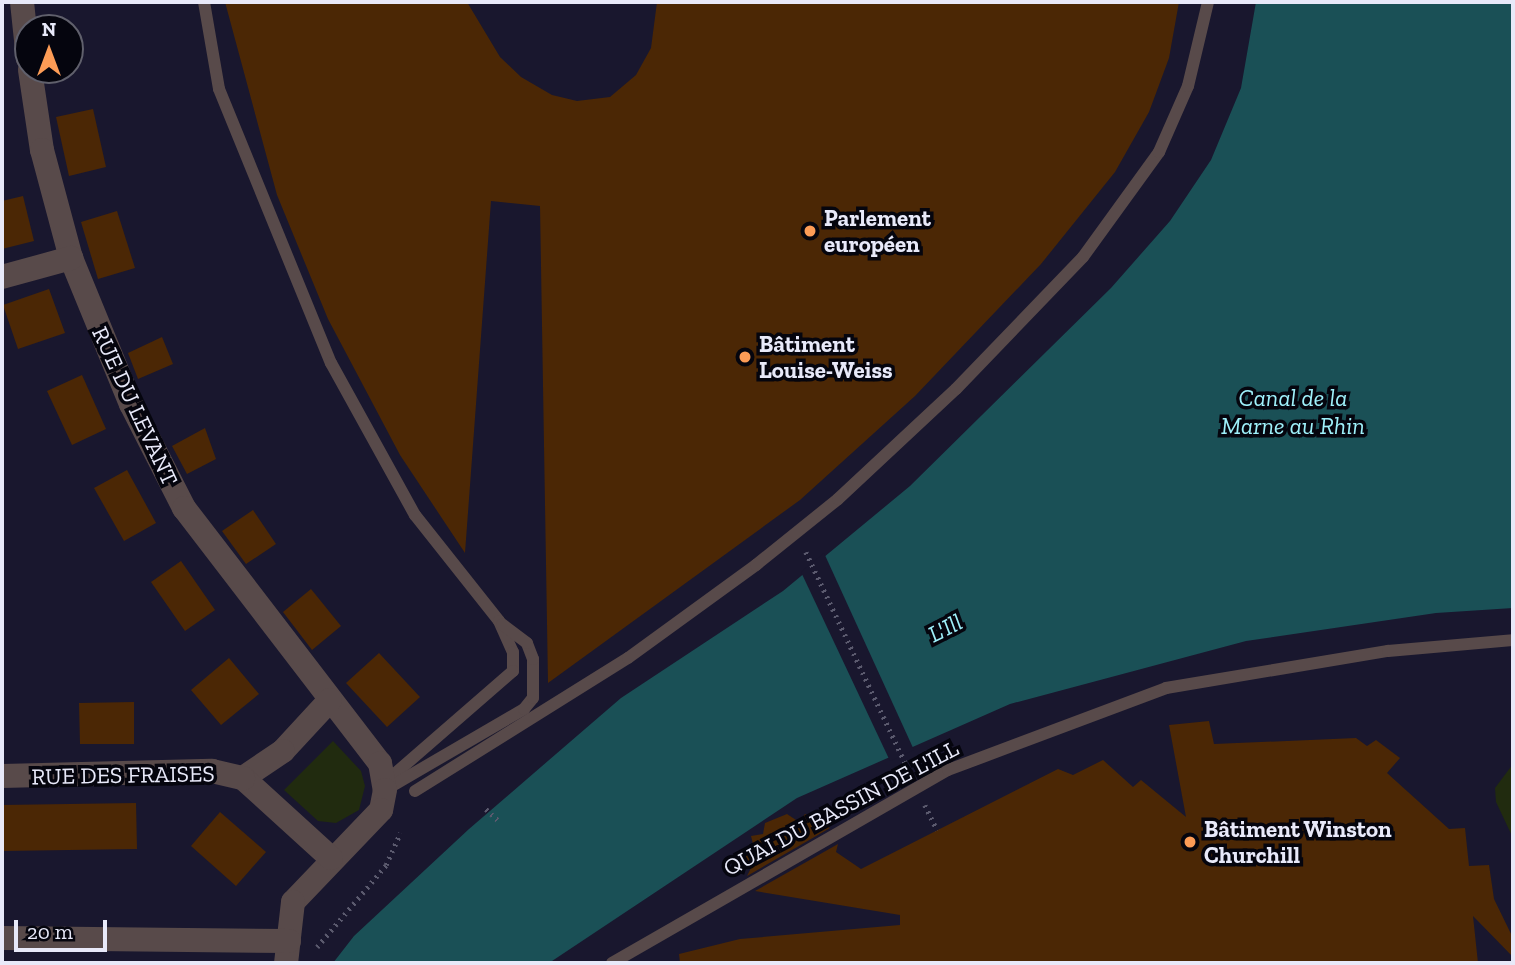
<!DOCTYPE html>
<meta charset="utf-8">
<style>
body{margin:0}
#map{position:relative;width:1515px;height:965px;overflow:hidden;background:#19172e;font-family:"Zilla Slab",serif}
div>[style]{position:absolute}
.green>*{inset:0;background:#212b0f}
.water>*{inset:0;background:#1a5056}
.pier>*{inset:0;background:#19172e}
.building>*{inset:0;background:#4b2705}
.path>*{height:4.5px;margin-top:-2.25px;transform-origin:0;background:repeating-linear-gradient(90deg,#5b5a6e 0 2px,transparent 0 7px)}
.lane>*{height:12px;margin:-6px;padding:0 6px;transform-origin:6px;border-radius:6px;background:#584a4a}
.street>*{height:24px;margin:-12px;padding:0 12px;transform-origin:12px;border-radius:12px;background:#584a4a}
.dots>*{width:19px;height:19px;translate:-50% -50%;box-sizing:border-box;border:4px solid #05050e;border-radius:50%}
span{translate:-50% -50%;white-space:nowrap;text-align:center;line-height:1.15;-webkit-text-stroke:7px #05050e;paint-order:stroke}
.poi-label{font-size:23px;color:#e8e9f9;font-weight:700}
.left{translate:0 -50%;text-align:left}
.street-label{font-size:23px;color:#e8e9f9}
.water-label{font-size:24px;color:#9ff1fb;font-style:italic}
.frame{position:absolute;inset:0;border:4px solid #e8e9f9;pointer-events:none}
.north{position:absolute;left:14px;top:14px;width:70px;height:70px;box-sizing:border-box;background:#05050e;border:2px solid #60606c;border-radius:50%;rotate:0deg;font-size:19px;font-weight:700;line-height:28px;text-align:center;color:#e8e9f9}
.north::after{content:'';display:block;margin:auto;width:24px;height:32px;background:#fd9c56;clip-path:polygon(50% 0,100% 100%,50% 72%,0 100%)}
.scale{position:absolute;left:14px;top:920px;width:93px;height:32px;box-sizing:border-box;border:4px solid #e8e9f9;border-top:0;padding-left:9px;font-size:21px;line-height:24px;white-space:nowrap;color:#e8e9f9;-webkit-text-stroke:5px #05050e;paint-order:stroke}
</style>
<div id="map">
<div class="green">
<i style="clip-path:polygon(333px 741px,361px 771px,365px 786px,359px 810px,336px 823px,318px 821px,284px 790px)"></i>
<i style="clip-path:polygon(1513px 764px,1513px 838px,1496px 802px,1495px 788px)"></i>
</div>
<div class="water">
<i style="clip-path:polygon(1256px 2px,1513px 2px,1513px 608px,1436px 613px,1246px 641px,1010px 704px,797px 798px,549px 963px,333px 963px,354px 936px,469px 829px,621px 698px,783px 591px,910px 486px,1111px 288px,1170px 221px,1211px 160px,1241px 88px)"></i>
</div>
<div class="pier">
<i style="clip-path:polygon(824px 553px,914px 750px,890px 761px,801px 572px)"></i>
</div>
<div class="building">
<i style="clip-path:polygon(225px 2px,467px 2px,500px 57px,521px 77px,552px 95px,577px 101px,610px 97px,636px 75px,651px 48px,657px 2px,1179px 2px,1169px 58px,1149px 112px,1115px 172px,1041px 264px,915px 396px,800px 500px,548px 683px,540px 206px,491px 201px,465px 553px,400px 455px,328px 319px,277px 195px)"></i>
<i style="clip-path:polygon(93px 109px,106px 167px,69px 176px,56px 117px)"></i>
<i style="clip-path:polygon(23px 196px,34px 241px,2px 249px,2px 201px)"></i>
<i style="clip-path:polygon(117px 211px,135px 268px,98px 279px,81px 222px)"></i>
<i style="clip-path:polygon(49px 289px,65px 333px,18px 349px,3px 305px)"></i>
<i style="clip-path:polygon(162px 337px,173px 364px,138px 379px,128px 353px)"></i>
<i style="clip-path:polygon(82px 375px,106px 429px,72px 445px,47px 391px)"></i>
<i style="clip-path:polygon(205px 428px,216px 459px,187px 474px,172px 446px)"></i>
<i style="clip-path:polygon(127px 470px,156px 523px,124px 541px,94px 488px)"></i>
<i style="clip-path:polygon(253px 510px,276px 544px,246px 564px,222px 531px)"></i>
<i style="clip-path:polygon(181px 561px,215px 610px,185px 631px,151px 582px)"></i>
<i style="clip-path:polygon(311px 589px,341px 626px,312px 650px,283px 612px)"></i>
<i style="clip-path:polygon(379px 653px,420px 697px,387px 727px,346px 683px)"></i>
<i style="clip-path:polygon(229px 658px,259px 694px,221px 725px,191px 690px)"></i>
<i style="clip-path:polygon(134px 702px,134px 744px,80px 744px,79px 703px)"></i>
<i style="clip-path:polygon(1209px 721px,1214px 744px,1356px 738px,1367px 746px,1376px 740px,1400px 758px,1387px 773px,1449px 829px,1465px 828px,1469px 866px,1489px 865px,1494px 899px,1513px 938px,1513px 957px,1473px 916px,1478px 963px,680px 963px,679px 954px,740px 939px,900px 925px,900px 915px,755px 891px,838px 844px,836px 852px,861px 869px,1058px 769px,1073px 775px,1103px 760px,1133px 787px,1141px 780px,1186px 817px,1169px 725px)"></i>
<i style="clip-path:polygon(136px 803px,137px 849px,2px 851px,2px 805px)"></i>
<i style="clip-path:polygon(220px 812px,266px 852px,236px 886px,191px 846px)"></i>
<i style="clip-path:polygon(787px 814px,799px 822px,805px 814px,830px 828px,747px 876px,751px 868px,743px 856px,754px 848px,751px 836px,763px 834px,765px 823px)"></i>
</div>
<div class="path">
<i style="left:806px;top:552px;width:240px;rotate:64.8deg"></i>
<i style="left:925px;top:805px;width:28px;rotate:64deg"></i>
<i style="left:486px;top:809px;width:16px;rotate:43deg"></i>
<i style="left:317px;top:947px;width:107px;rotate:-49.9deg"></i>
<i style="left:386px;top:865px;width:35px;rotate:-66deg"></i>
</div>
<div class="lane">
<i style="left:204px;top:2px;width:88px;rotate:80.2deg"></i>
<i style="left:219px;top:89px;width:296px;rotate:67.8deg"></i>
<i style="left:331px;top:363px;width:174px;rotate:61.1deg"></i>
<i style="left:415px;top:515px;width:135px;rotate:51.6deg"></i>
<i style="left:499px;top:621px;width:34px;rotate:66deg"></i>
<i style="left:513px;top:652px;width:19px;rotate:90deg"></i>
<i style="left:513px;top:671px;width:171px;rotate:139deg"></i>
<i style="left:385px;top:790px;width:161px;rotate:-30.2deg"></i>
<i style="left:524px;top:709px;width:14px;rotate:-51deg"></i>
<i style="left:533px;top:698px;width:39px;rotate:-90deg"></i>
<i style="left:533px;top:659px;width:17px;rotate:-111deg"></i>
<i style="left:527px;top:643px;width:31px;rotate:-143deg"></i>
<i style="left:415px;top:791px;width:251px;rotate:-32deg"></i>
<i style="left:628px;top:658px;width:158px;rotate:-36deg"></i>
<i style="left:756px;top:565px;width:105px;rotate:-38.8deg"></i>
<i style="left:838px;top:499px;width:161px;rotate:-43deg"></i>
<i style="left:956px;top:389px;width:183px;rotate:-46.1deg"></i>
<i style="left:1083px;top:257px;width:130px;rotate:-54.1deg"></i>
<i style="left:1159px;top:152px;width:72px;rotate:-66.3deg"></i>
<i style="left:1188px;top:86px;width:86px;rotate:-76.6deg"></i>
<i style="left:612px;top:963px;width:387px;rotate:-29.9deg"></i>
<i style="left:948px;top:770px;width:233px;rotate:-20.6deg"></i>
<i style="left:1166px;top:688px;width:225px;rotate:-9.5deg"></i>
<i style="left:1388px;top:651px;width:125px;rotate:-5deg"></i>
</div>
<div class="street">
<i style="left:22px;top:2px;width:57px;rotate:84deg"></i>
<i style="left:30px;top:70px;width:81px;rotate:81.5deg"></i>
<i style="left:42px;top:150px;width:112px;rotate:75deg"></i>
<i style="left:71px;top:258px;width:158px;rotate:67.7deg"></i>
<i style="left:131px;top:404px;width:117px;rotate:63deg"></i>
<i style="left:184px;top:508px;width:322px;rotate:52.5deg"></i>
<i style="left:380px;top:763px;width:27px;rotate:80deg"></i>
<i style="left:385px;top:790px;width:20px;rotate:101deg"></i>
<i style="left:381px;top:810px;width:127px;rotate:133.7deg"></i>
<i style="left:293px;top:902px;width:61px;rotate:96.5deg"></i>
<i style="left:2px;top:277px;width:72px;rotate:-15.4deg"></i>
<i style="left:330px;top:700px;width:69px;rotate:132.7deg"></i>
<i style="left:283px;top:751px;width:48px;rotate:146deg"></i>
<i style="left:243px;top:778px;width:119px;rotate:42.3deg"></i>
<i style="left:2px;top:776px;width:210px;rotate:-1.4deg"></i>
<i style="left:212px;top:771px;width:32px;rotate:13deg"></i>
<i style="left:2px;top:938px;width:287px;rotate:0.6deg"></i>
</div>
<div class="dots">
<i style="left:810px;top:231px;background:#fd9c56"></i>
<i style="left:745px;top:357px;background:#fd9c56"></i>
<i style="left:1190px;top:842px;background:#fd9c56"></i>
</div>
<div class="poi-label">
<span class="left" style="left:824px;top:231px">Parlement<br>européen</span>
<span class="left" style="left:759px;top:357px">Bâtiment<br>Louise-Weiss</span>
<span class="left" style="left:1204px;top:842px">Bâtiment Winston<br>Churchill</span>
</div>
<div class="street-label">
<span style="left:135px;top:406px;rotate:65deg">RUE DU LEVANT</span>
<span style="left:123px;top:775px;rotate:-1deg">RUE DES FRAISES</span>
<span style="left:841px;top:808px;rotate:-28deg">QUAI DU BASSIN DE L'ILL</span>
</div>
<div class="water-label">
<span style="left:1293px;top:412px">Canal de la<br>Marne au Rhin</span>
<span style="left:945px;top:628px;rotate:-27deg">L'Ill</span>
</div>
<div class="frame"></div>
<div class="north">N</div>
<div class="scale">20 m</div>
</div>
